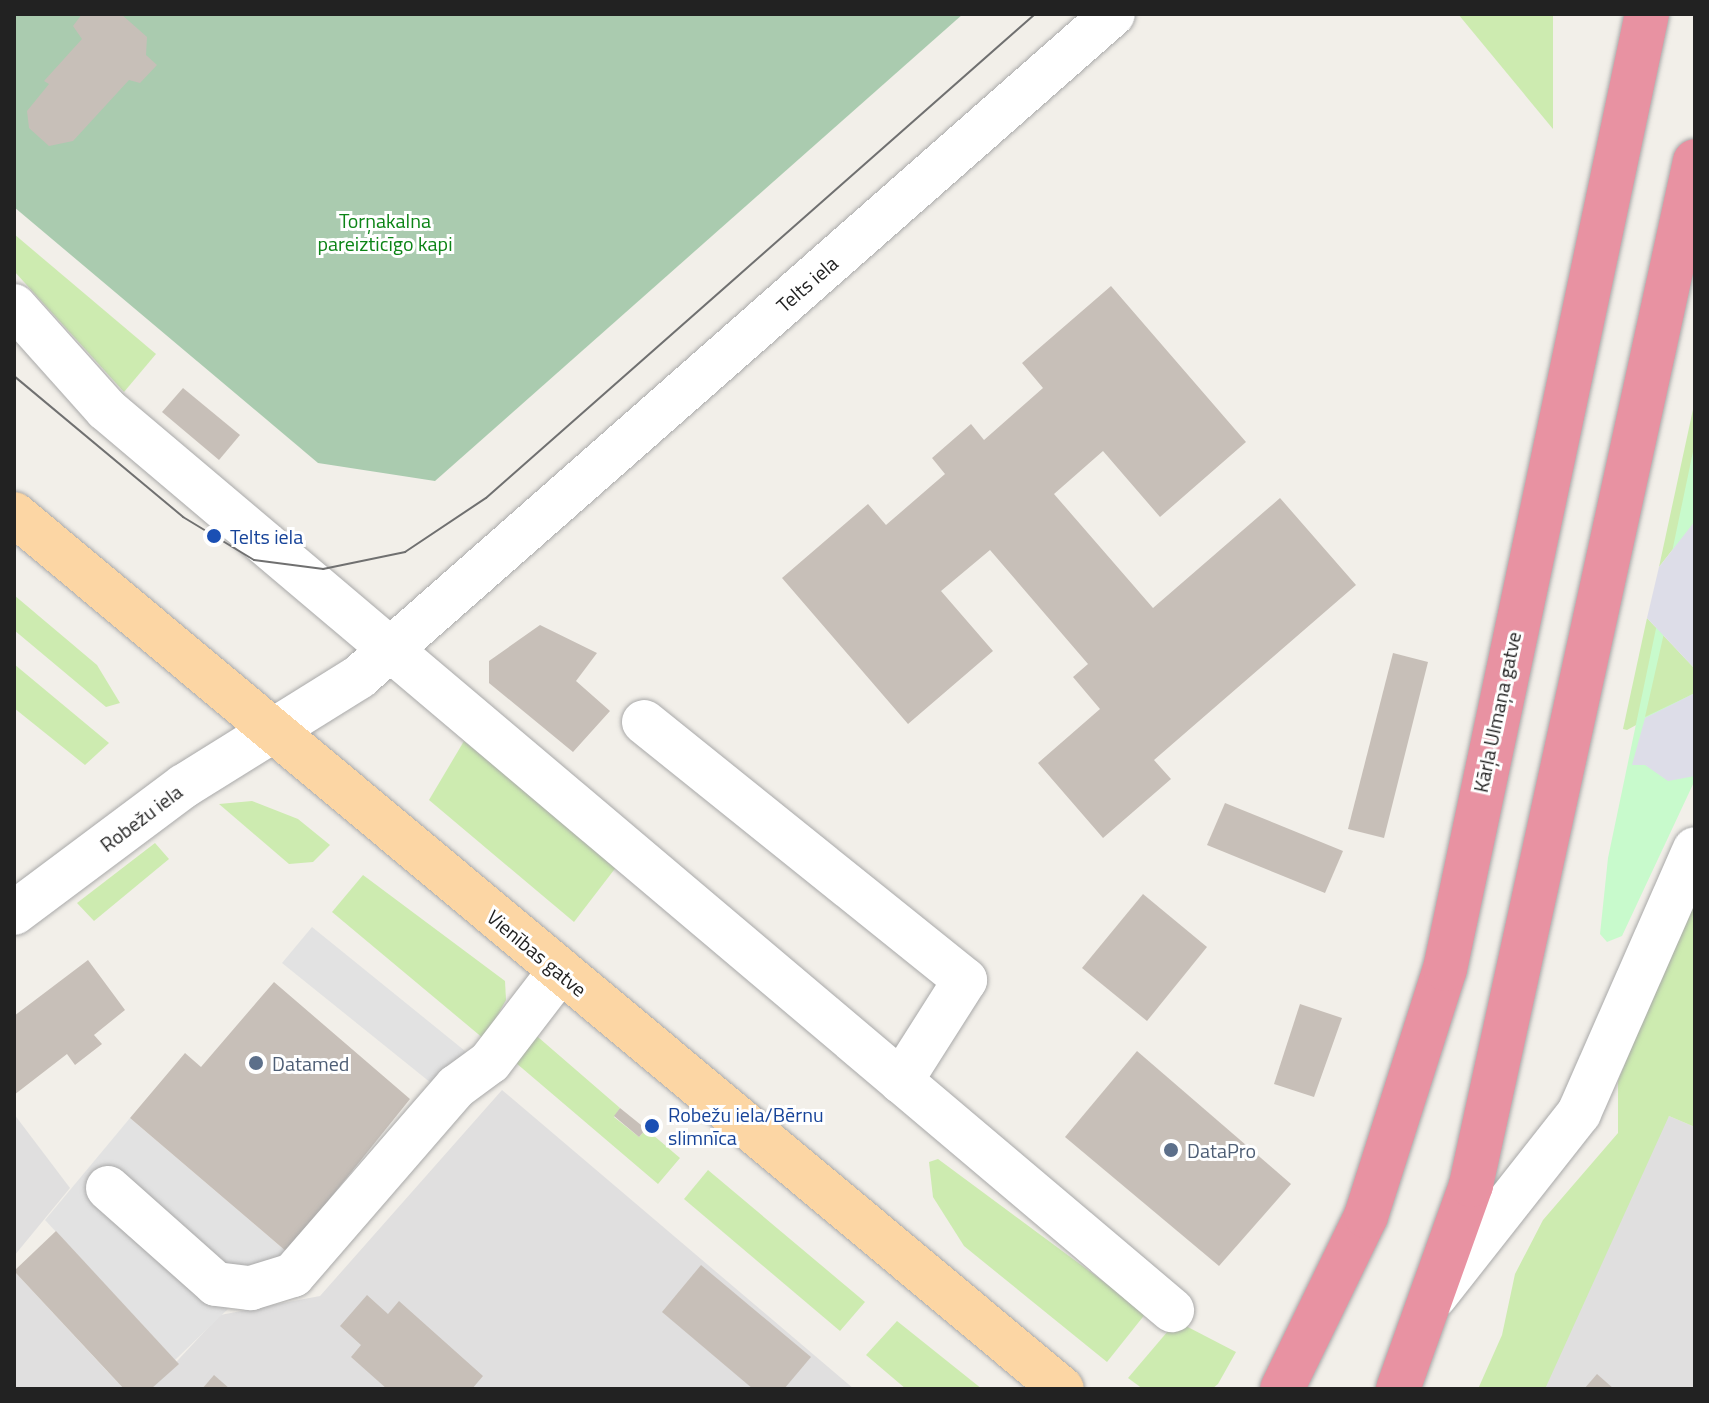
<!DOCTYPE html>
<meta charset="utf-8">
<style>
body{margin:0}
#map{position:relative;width:1709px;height:1403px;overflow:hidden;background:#f2efe9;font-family:"Titillium Web",sans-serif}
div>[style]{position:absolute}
.residential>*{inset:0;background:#e0dfdf}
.grass>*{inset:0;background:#cdebb0}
.cemetery>*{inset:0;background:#aacbaf}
.park>*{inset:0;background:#c8facc}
.parking>*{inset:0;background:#e2e2e2}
.plaza>*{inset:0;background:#dddde8}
.building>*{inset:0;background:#c7bfb8}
.roads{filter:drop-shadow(0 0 2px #a9a9a9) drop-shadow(0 0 2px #a9a9a9)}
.minor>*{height:44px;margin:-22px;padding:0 22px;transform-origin:22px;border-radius:22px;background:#fff}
.major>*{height:44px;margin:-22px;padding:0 22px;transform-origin:22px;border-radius:22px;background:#fcd6a4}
.highway>*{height:44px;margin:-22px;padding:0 22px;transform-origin:22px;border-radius:22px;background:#e892a2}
.tram>*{height:2px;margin:-1px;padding:0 1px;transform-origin:1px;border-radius:1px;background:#707070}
.dots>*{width:22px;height:22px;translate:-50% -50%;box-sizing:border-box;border:4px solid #fff;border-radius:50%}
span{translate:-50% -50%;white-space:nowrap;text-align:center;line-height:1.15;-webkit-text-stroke:6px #fff;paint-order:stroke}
.park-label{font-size:20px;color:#0c8416}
.street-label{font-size:20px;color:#222}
.transit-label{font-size:20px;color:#164399}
.left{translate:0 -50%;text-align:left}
.service-label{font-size:20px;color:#4e5e75}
.frame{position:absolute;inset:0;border:16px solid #222;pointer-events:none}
</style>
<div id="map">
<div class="residential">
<i style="clip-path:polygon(502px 1090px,854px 1389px,151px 1389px,220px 1315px,320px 1296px)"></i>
<i style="clip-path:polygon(14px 1114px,70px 1188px,14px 1256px)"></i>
<i style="clip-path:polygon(1669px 1116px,1695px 1127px,1695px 1389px,1503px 1389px)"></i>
<i style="clip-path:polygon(14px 1271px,105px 1369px,124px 1389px,14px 1389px)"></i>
</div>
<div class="grass">
<i style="clip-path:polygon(1458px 14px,1553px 14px,1553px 129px)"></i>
<i style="clip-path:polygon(14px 234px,156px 354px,124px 392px,14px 271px)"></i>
<i style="clip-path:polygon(1695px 400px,1695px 521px,1659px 567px)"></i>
<i style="clip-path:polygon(14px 595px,97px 665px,120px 703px,106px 707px,14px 630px)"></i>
<i style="clip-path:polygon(1647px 618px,1695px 669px,1695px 693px,1627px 730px,1623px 729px)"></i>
<i style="clip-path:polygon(14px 664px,109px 743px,85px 765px,14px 708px)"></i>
<i style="clip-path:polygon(464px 741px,617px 866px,574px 922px,429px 800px)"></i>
<i style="clip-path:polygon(252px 801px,298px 819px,330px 845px,313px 862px,289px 864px,219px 804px)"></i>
<i style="clip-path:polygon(155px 843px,169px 859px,94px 921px,77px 903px)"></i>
<i style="clip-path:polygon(363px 875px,505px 981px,506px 1000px,484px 1039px,332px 912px)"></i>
<i style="clip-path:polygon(1695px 890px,1695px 1127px,1669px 1116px,1545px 1389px,1478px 1389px,1502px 1335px,1515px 1274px,1543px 1220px,1618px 1133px,1618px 1081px)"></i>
<i style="clip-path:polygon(531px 1031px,620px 1108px,614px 1117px,639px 1137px,646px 1129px,680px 1158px,658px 1184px,509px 1057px)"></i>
<i style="clip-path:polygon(938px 1159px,1146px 1313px,1107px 1362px,964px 1246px,933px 1197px,929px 1162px)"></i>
<i style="clip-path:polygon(708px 1170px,865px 1302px,840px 1331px,684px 1199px)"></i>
<i style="clip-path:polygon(897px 1321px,982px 1389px,906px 1389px,866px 1355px)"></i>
<i style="clip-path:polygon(1182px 1324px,1236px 1352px,1218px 1384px,1212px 1389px,1143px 1389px,1128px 1378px,1168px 1331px)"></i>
</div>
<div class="cemetery">
<i style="clip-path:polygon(14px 14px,963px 14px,435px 481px,318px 463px,14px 207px)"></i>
</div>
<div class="park">
<i style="clip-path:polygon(1695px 442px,1695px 669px,1664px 633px,1645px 717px,1695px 693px,1695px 780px,1622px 936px,1607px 942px,1600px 934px,1608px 858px)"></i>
</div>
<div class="parking">
<i style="clip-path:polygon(312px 927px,470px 1055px,441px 1091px,282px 963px)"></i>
<i style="clip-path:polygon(130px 1118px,287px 1252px,175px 1360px,45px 1220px)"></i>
</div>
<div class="plaza">
<i style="clip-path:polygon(1695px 521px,1695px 669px,1647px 618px,1659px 567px)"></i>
<i style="clip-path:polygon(1695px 693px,1695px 776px,1668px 781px,1645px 765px,1632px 765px,1645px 718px)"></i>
</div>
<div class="building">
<i style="clip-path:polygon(82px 14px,121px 14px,147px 37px,146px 55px,157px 65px,140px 83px,129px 80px,73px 141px,49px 146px,29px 128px,27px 111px,49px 84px,44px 81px,82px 39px,73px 26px)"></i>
<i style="clip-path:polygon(1111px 286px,1246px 442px,1160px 517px,1103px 451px,1054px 494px,1153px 608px,1280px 498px,1356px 585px,1154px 760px,1171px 779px,1103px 838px,1038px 763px,1100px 709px,1073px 677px,1088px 664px,990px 550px,941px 591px,993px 651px,908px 724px,782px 578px,868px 504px,886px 525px,945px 474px,932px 458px,971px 424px,984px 440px,1043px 388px,1022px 363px)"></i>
<i style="clip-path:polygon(183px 388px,240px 435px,219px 460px,162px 412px)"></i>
<i style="clip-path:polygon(540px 625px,597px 653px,576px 681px,610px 711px,573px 752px,489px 683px,489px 661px)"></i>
<i style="clip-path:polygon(1393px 653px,1428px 662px,1384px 838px,1348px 829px)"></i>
<i style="clip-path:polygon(1225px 803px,1343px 851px,1325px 893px,1207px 845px)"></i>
<i style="clip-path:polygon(1143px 894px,1207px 947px,1147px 1021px,1082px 968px)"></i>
<i style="clip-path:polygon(88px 960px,125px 1010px,94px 1035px,102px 1044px,75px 1065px,67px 1054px,14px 1095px,14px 1016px)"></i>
<i style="clip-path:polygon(274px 982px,410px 1099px,287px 1252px,130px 1118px,185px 1053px,201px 1067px)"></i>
<i style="clip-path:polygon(1300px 1004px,1342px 1018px,1314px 1097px,1274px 1084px)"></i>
<i style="clip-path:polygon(1137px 1051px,1291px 1184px,1219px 1266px,1065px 1137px)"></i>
<i style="clip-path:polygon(620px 1108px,646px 1129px,639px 1137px,614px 1116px)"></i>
<i style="clip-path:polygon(56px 1231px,179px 1364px,151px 1389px,124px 1389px,14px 1271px)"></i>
<i style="clip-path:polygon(701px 1265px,811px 1357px,784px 1389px,753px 1389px,662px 1312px)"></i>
<i style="clip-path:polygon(367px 1295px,388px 1314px,399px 1301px,483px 1376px,472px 1389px,387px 1389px,351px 1357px,361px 1345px,340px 1326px)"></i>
<i style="clip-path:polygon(1597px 1374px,1614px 1389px,1584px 1389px)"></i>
<i style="clip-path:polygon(214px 1375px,230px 1389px,202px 1389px)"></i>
</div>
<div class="roads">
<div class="minor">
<i style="left:14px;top:306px;width:138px;rotate:48.2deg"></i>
<i style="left:106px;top:409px;width:1396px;rotate:40.21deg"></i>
<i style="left:644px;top:722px;width:412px;rotate:38.8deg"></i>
<i style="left:965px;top:980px;width:120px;rotate:122.4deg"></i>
<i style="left:14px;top:913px;width:212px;rotate:-36.8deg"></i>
<i style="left:184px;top:786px;width:206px;rotate:-31.9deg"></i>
<i style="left:359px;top:677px;width:1004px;rotate:-41.33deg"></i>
<i style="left:108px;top:1188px;width:144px;rotate:41.6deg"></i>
<i style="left:216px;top:1284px;width:35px;rotate:7deg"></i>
<i style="left:251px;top:1288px;width:44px;rotate:-17.2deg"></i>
<i style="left:293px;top:1275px;width:249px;rotate:-49.1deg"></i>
<i style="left:456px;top:1087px;width:42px;rotate:-36.3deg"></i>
<i style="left:490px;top:1062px;width:113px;rotate:-52.5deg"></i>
<i style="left:1435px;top:1296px;width:233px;rotate:-51.8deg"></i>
<i style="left:1579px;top:1113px;width:288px;rotate:-66.3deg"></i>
</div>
<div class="major">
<i style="left:14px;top:514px;width:1365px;rotate:39.86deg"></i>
</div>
<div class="highway">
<i style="left:1282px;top:1389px;width:192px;rotate:-64.1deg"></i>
<i style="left:1366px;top:1216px;width:259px;rotate:-72.3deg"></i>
<i style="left:1445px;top:969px;width:976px;rotate:-78.06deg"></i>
<i style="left:1398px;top:1389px;width:217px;rotate:-70.3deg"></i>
<i style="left:1471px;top:1185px;width:1048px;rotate:-77.66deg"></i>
</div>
</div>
<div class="tram">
<i style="left:14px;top:376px;width:220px;rotate:39.8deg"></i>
<i style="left:183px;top:517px;width:83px;rotate:31.2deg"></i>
<i style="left:254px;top:560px;width:70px;rotate:7.4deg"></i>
<i style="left:323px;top:569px;width:84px;rotate:-11.7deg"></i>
<i style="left:405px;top:552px;width:97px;rotate:-33.7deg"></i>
<i style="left:486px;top:498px;width:732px;rotate:-41.4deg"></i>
</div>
<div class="dots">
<i style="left:214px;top:536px;background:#1a4fb4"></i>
<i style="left:256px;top:1063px;background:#5c6f8a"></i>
<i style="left:652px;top:1126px;background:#1a4fb4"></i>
<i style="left:1171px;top:1150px;background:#5c6f8a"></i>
</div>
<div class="park-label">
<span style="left:385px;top:232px">Torņakalna<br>pareizticīgo kapi</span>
</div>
<div class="street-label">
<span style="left:807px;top:284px;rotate:-41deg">Telts iela</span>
<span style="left:1497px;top:712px;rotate:-78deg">Kārļa Ulmaņa gatve</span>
<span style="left:141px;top:818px;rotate:-37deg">Robežu iela</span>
<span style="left:537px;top:953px;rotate:40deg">Vienības gatve</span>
</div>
<div class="transit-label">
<span class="left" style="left:230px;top:536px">Telts iela</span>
<span class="left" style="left:668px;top:1126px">Robežu iela/Bērnu<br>slimnīca</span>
</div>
<div class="service-label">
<span class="left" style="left:272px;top:1063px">Datamed</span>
<span class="left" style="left:1187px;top:1150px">DataPro</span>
</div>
<div class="frame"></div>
</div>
